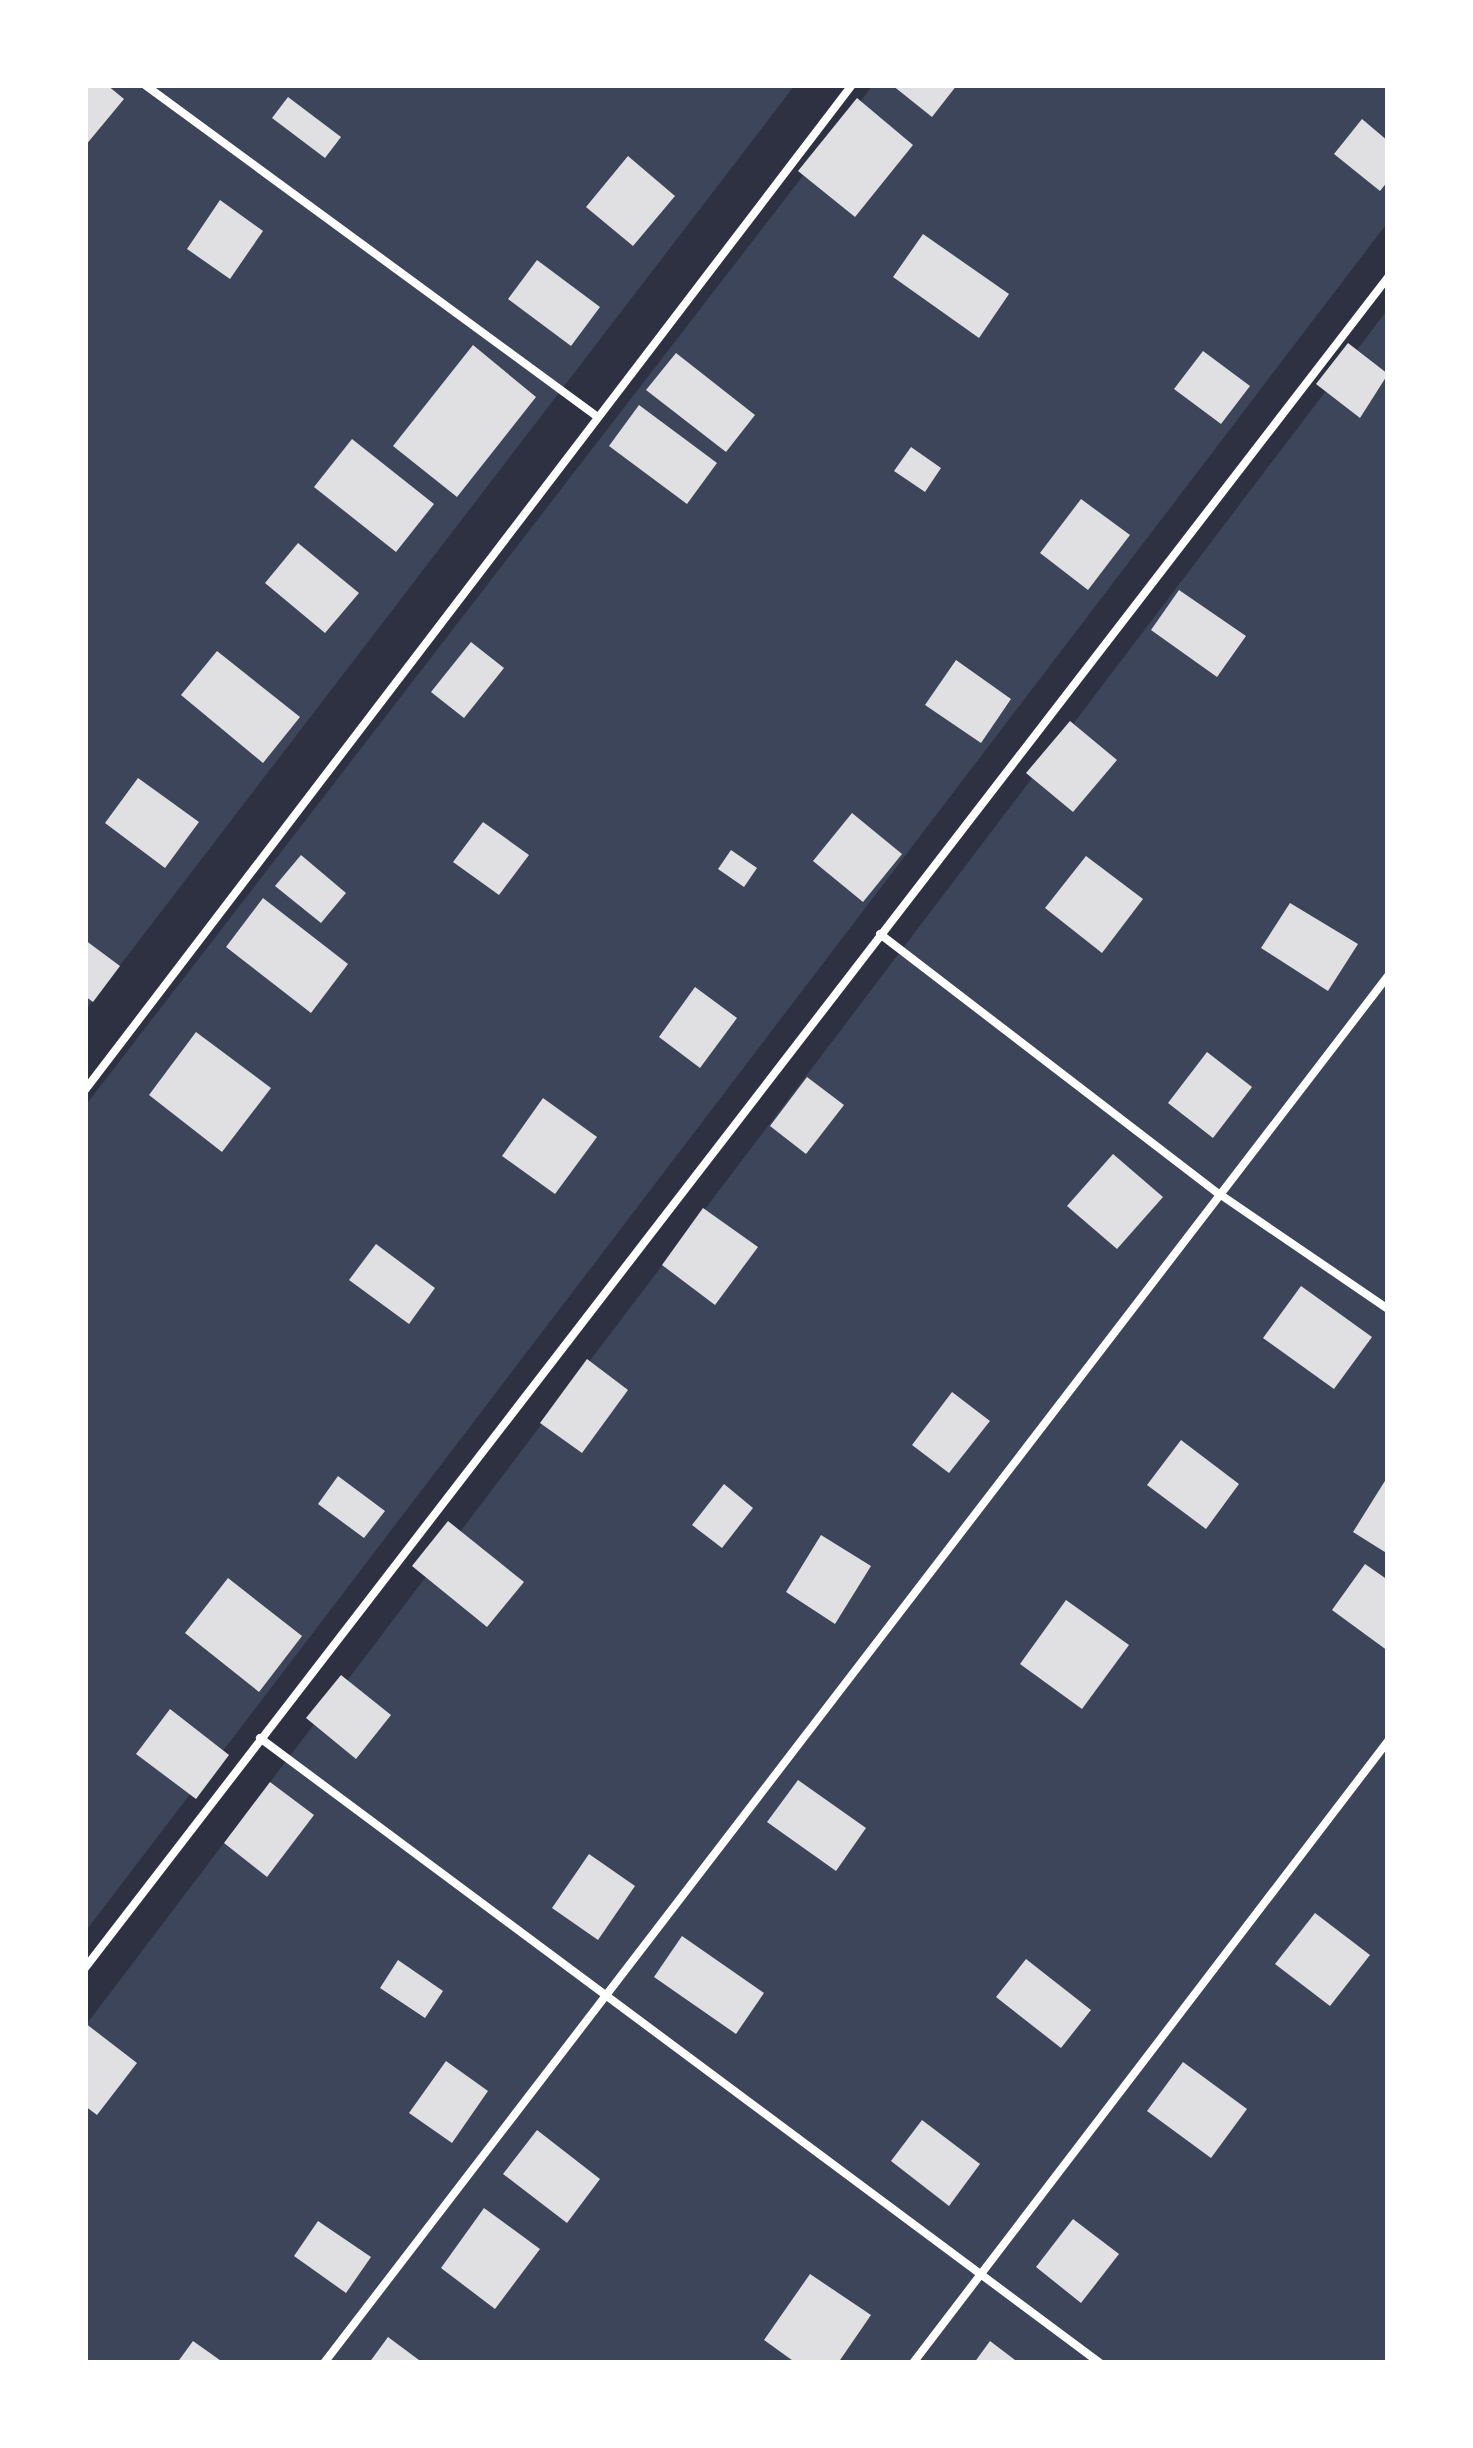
<!DOCTYPE html>
<style>
body{margin:0}
#map{position:relative;width:1473px;height:2448px;overflow:hidden;background:#2d3142;font-family:Manrope,sans-serif}
div>[style]{position:absolute}
.green>*{inset:0;background:#3c4559}
.building>*{inset:0;background:#e0e0e3}
.service>*{height:8px;margin:-4px;padding:0 4px;transform-origin:4px;border-radius:4px;background:#fff}
span{translate:-50% -50%;white-space:nowrap;text-align:center;line-height:1.15;-webkit-text-stroke:8px #fff;paint-order:stroke}
.frame{position:absolute;inset:0;border:88px solid #fff;pointer-events:none}
</style>
<div id="map">
<div class="green">
<i style="clip-path:polygon(85px 85px,795px 85px,85px 1011px)"></i>
<i style="clip-path:polygon(873px 85px,1388px 85px,1388px 222px,85px 1932px,85px 1106px)"></i>
<i style="clip-path:polygon(1388px 309px,1388px 2363px,85px 2363px,85px 2026px)"></i>
</div>
<div class="building">
<i style="clip-path:polygon(85px 85px,107px 85px,124px 99px,85px 146px)"></i>
<i style="clip-path:polygon(892px 85px,957px 85px,932px 117px)"></i>
<i style="clip-path:polygon(288px 97px,341px 137px,325px 158px,272px 118px)"></i>
<i style="clip-path:polygon(857px 98px,913px 145px,855px 217px,798px 171px)"></i>
<i style="clip-path:polygon(1362px 119px,1388px 141px,1388px 181px,1380px 191px,1334px 154px)"></i>
<i style="clip-path:polygon(628px 156px,675px 196px,633px 246px,586px 207px)"></i>
<i style="clip-path:polygon(220px 200px,263px 231px,230px 279px,187px 249px)"></i>
<i style="clip-path:polygon(923px 234px,1009px 294px,979px 338px,893px 277px)"></i>
<i style="clip-path:polygon(537px 260px,600px 307px,571px 346px,508px 299px)"></i>
<i style="clip-path:polygon(1348px 343px,1388px 374px,1360px 418px,1316px 384px)"></i>
<i style="clip-path:polygon(473px 345px,536px 397px,457px 497px,393px 446px)"></i>
<i style="clip-path:polygon(1203px 351px,1250px 386px,1221px 424px,1174px 389px)"></i>
<i style="clip-path:polygon(676px 353px,755px 415px,726px 452px,646px 390px)"></i>
<i style="clip-path:polygon(639px 405px,717px 463px,687px 504px,609px 446px)"></i>
<i style="clip-path:polygon(352px 439px,434px 504px,396px 552px,314px 487px)"></i>
<i style="clip-path:polygon(911px 447px,941px 468px,925px 492px,894px 471px)"></i>
<i style="clip-path:polygon(1081px 499px,1130px 535px,1088px 590px,1040px 553px)"></i>
<i style="clip-path:polygon(298px 543px,359px 593px,325px 633px,265px 583px)"></i>
<i style="clip-path:polygon(1179px 590px,1246px 636px,1217px 677px,1151px 630px)"></i>
<i style="clip-path:polygon(471px 642px,504px 668px,464px 718px,431px 692px)"></i>
<i style="clip-path:polygon(217px 651px,300px 717px,263px 763px,181px 695px)"></i>
<i style="clip-path:polygon(956px 660px,1011px 699px,981px 743px,925px 705px)"></i>
<i style="clip-path:polygon(1070px 721px,1117px 760px,1073px 812px,1026px 773px)"></i>
<i style="clip-path:polygon(138px 778px,199px 822px,165px 868px,105px 823px)"></i>
<i style="clip-path:polygon(852px 813px,902px 854px,863px 902px,813px 861px)"></i>
<i style="clip-path:polygon(483px 822px,529px 855px,499px 895px,453px 862px)"></i>
<i style="clip-path:polygon(731px 850px,757px 868px,744px 887px,718px 869px)"></i>
<i style="clip-path:polygon(301px 855px,346px 893px,321px 923px,275px 886px)"></i>
<i style="clip-path:polygon(1086px 856px,1143px 899px,1102px 953px,1045px 908px)"></i>
<i style="clip-path:polygon(263px 898px,348px 964px,311px 1013px,226px 947px)"></i>
<i style="clip-path:polygon(1290px 903px,1358px 944px,1328px 991px,1261px 948px)"></i>
<i style="clip-path:polygon(85px 940px,120px 966px,93px 1002px,85px 996px)"></i>
<i style="clip-path:polygon(695px 987px,737px 1018px,700px 1068px,659px 1037px)"></i>
<i style="clip-path:polygon(196px 1032px,271px 1088px,222px 1152px,149px 1095px)"></i>
<i style="clip-path:polygon(1207px 1052px,1252px 1087px,1213px 1138px,1168px 1103px)"></i>
<i style="clip-path:polygon(807px 1077px,844px 1105px,806px 1154px,770px 1126px)"></i>
<i style="clip-path:polygon(543px 1098px,597px 1137px,555px 1194px,502px 1156px)"></i>
<i style="clip-path:polygon(1113px 1154px,1163px 1197px,1117px 1249px,1067px 1206px)"></i>
<i style="clip-path:polygon(703px 1208px,758px 1247px,715px 1305px,662px 1265px)"></i>
<i style="clip-path:polygon(376px 1244px,435px 1288px,409px 1324px,349px 1280px)"></i>
<i style="clip-path:polygon(1301px 1286px,1372px 1337px,1334px 1389px,1263px 1338px)"></i>
<i style="clip-path:polygon(587px 1359px,628px 1390px,582px 1453px,540px 1423px)"></i>
<i style="clip-path:polygon(952px 1392px,990px 1421px,949px 1473px,912px 1445px)"></i>
<i style="clip-path:polygon(1181px 1440px,1239px 1484px,1206px 1529px,1147px 1485px)"></i>
<i style="clip-path:polygon(338px 1476px,385px 1511px,364px 1538px,318px 1504px)"></i>
<i style="clip-path:polygon(1388px 1476px,1388px 1554px,1353px 1532px)"></i>
<i style="clip-path:polygon(724px 1484px,753px 1508px,722px 1548px,692px 1525px)"></i>
<i style="clip-path:polygon(448px 1521px,524px 1582px,487px 1627px,412px 1566px)"></i>
<i style="clip-path:polygon(821px 1535px,871px 1566px,835px 1624px,786px 1592px)"></i>
<i style="clip-path:polygon(1365px 1564px,1388px 1580px,1388px 1651px,1332px 1610px)"></i>
<i style="clip-path:polygon(228px 1578px,302px 1636px,259px 1692px,185px 1633px)"></i>
<i style="clip-path:polygon(1066px 1600px,1129px 1645px,1082px 1709px,1020px 1664px)"></i>
<i style="clip-path:polygon(341px 1675px,391px 1715px,356px 1759px,306px 1718px)"></i>
<i style="clip-path:polygon(170px 1709px,229px 1755px,196px 1799px,136px 1754px)"></i>
<i style="clip-path:polygon(798px 1780px,866px 1828px,836px 1871px,767px 1822px)"></i>
<i style="clip-path:polygon(270px 1782px,314px 1815px,267px 1877px,224px 1843px)"></i>
<i style="clip-path:polygon(589px 1854px,635px 1886px,598px 1940px,552px 1908px)"></i>
<i style="clip-path:polygon(1315px 1913px,1370px 1955px,1330px 2006px,1275px 1964px)"></i>
<i style="clip-path:polygon(682px 1936px,764px 1993px,736px 2034px,654px 1977px)"></i>
<i style="clip-path:polygon(1026px 1959px,1091px 2010px,1061px 2048px,996px 1997px)"></i>
<i style="clip-path:polygon(398px 1960px,443px 1991px,425px 2018px,380px 1988px)"></i>
<i style="clip-path:polygon(85px 2023px,137px 2063px,97px 2115px,85px 2106px)"></i>
<i style="clip-path:polygon(446px 2061px,488px 2091px,452px 2143px,409px 2113px)"></i>
<i style="clip-path:polygon(1183px 2062px,1247px 2109px,1211px 2158px,1147px 2111px)"></i>
<i style="clip-path:polygon(922px 2120px,980px 2164px,949px 2206px,891px 2161px)"></i>
<i style="clip-path:polygon(537px 2130px,600px 2179px,567px 2223px,503px 2174px)"></i>
<i style="clip-path:polygon(484px 2208px,540px 2249px,495px 2309px,441px 2268px)"></i>
<i style="clip-path:polygon(1073px 2219px,1119px 2254px,1081px 2303px,1036px 2267px)"></i>
<i style="clip-path:polygon(318px 2221px,371px 2257px,346px 2293px,294px 2256px)"></i>
<i style="clip-path:polygon(810px 2274px,871px 2315px,838px 2363px,796px 2363px,764px 2340px)"></i>
<i style="clip-path:polygon(388px 2337px,423px 2363px,369px 2363px)"></i>
<i style="clip-path:polygon(193px 2341px,224px 2363px,177px 2363px)"></i>
<i style="clip-path:polygon(990px 2341px,1019px 2363px,974px 2363px)"></i>
</div>
<div class="service">
<i style="left:145px;top:85px;width:558px;rotate:36.25deg"></i>
<i style="left:880px;top:934px;width:426px;rotate:37.5deg"></i>
<i style="left:1218px;top:1193px;width:206px;rotate:34.3deg"></i>
<i style="left:85px;top:1090px;width:1264px;rotate:-52.65deg"></i>
<i style="left:260px;top:1738px;width:1047px;rotate:36.65deg"></i>
<i style="left:85px;top:1968px;width:2135px;rotate:-52.38deg"></i>
<i style="left:324px;top:2363px;width:1748px;rotate:-52.51deg"></i>
<i style="left:913px;top:2363px;width:783px;rotate:-52.63deg"></i>
</div>
<div class="frame"></div>
</div>
